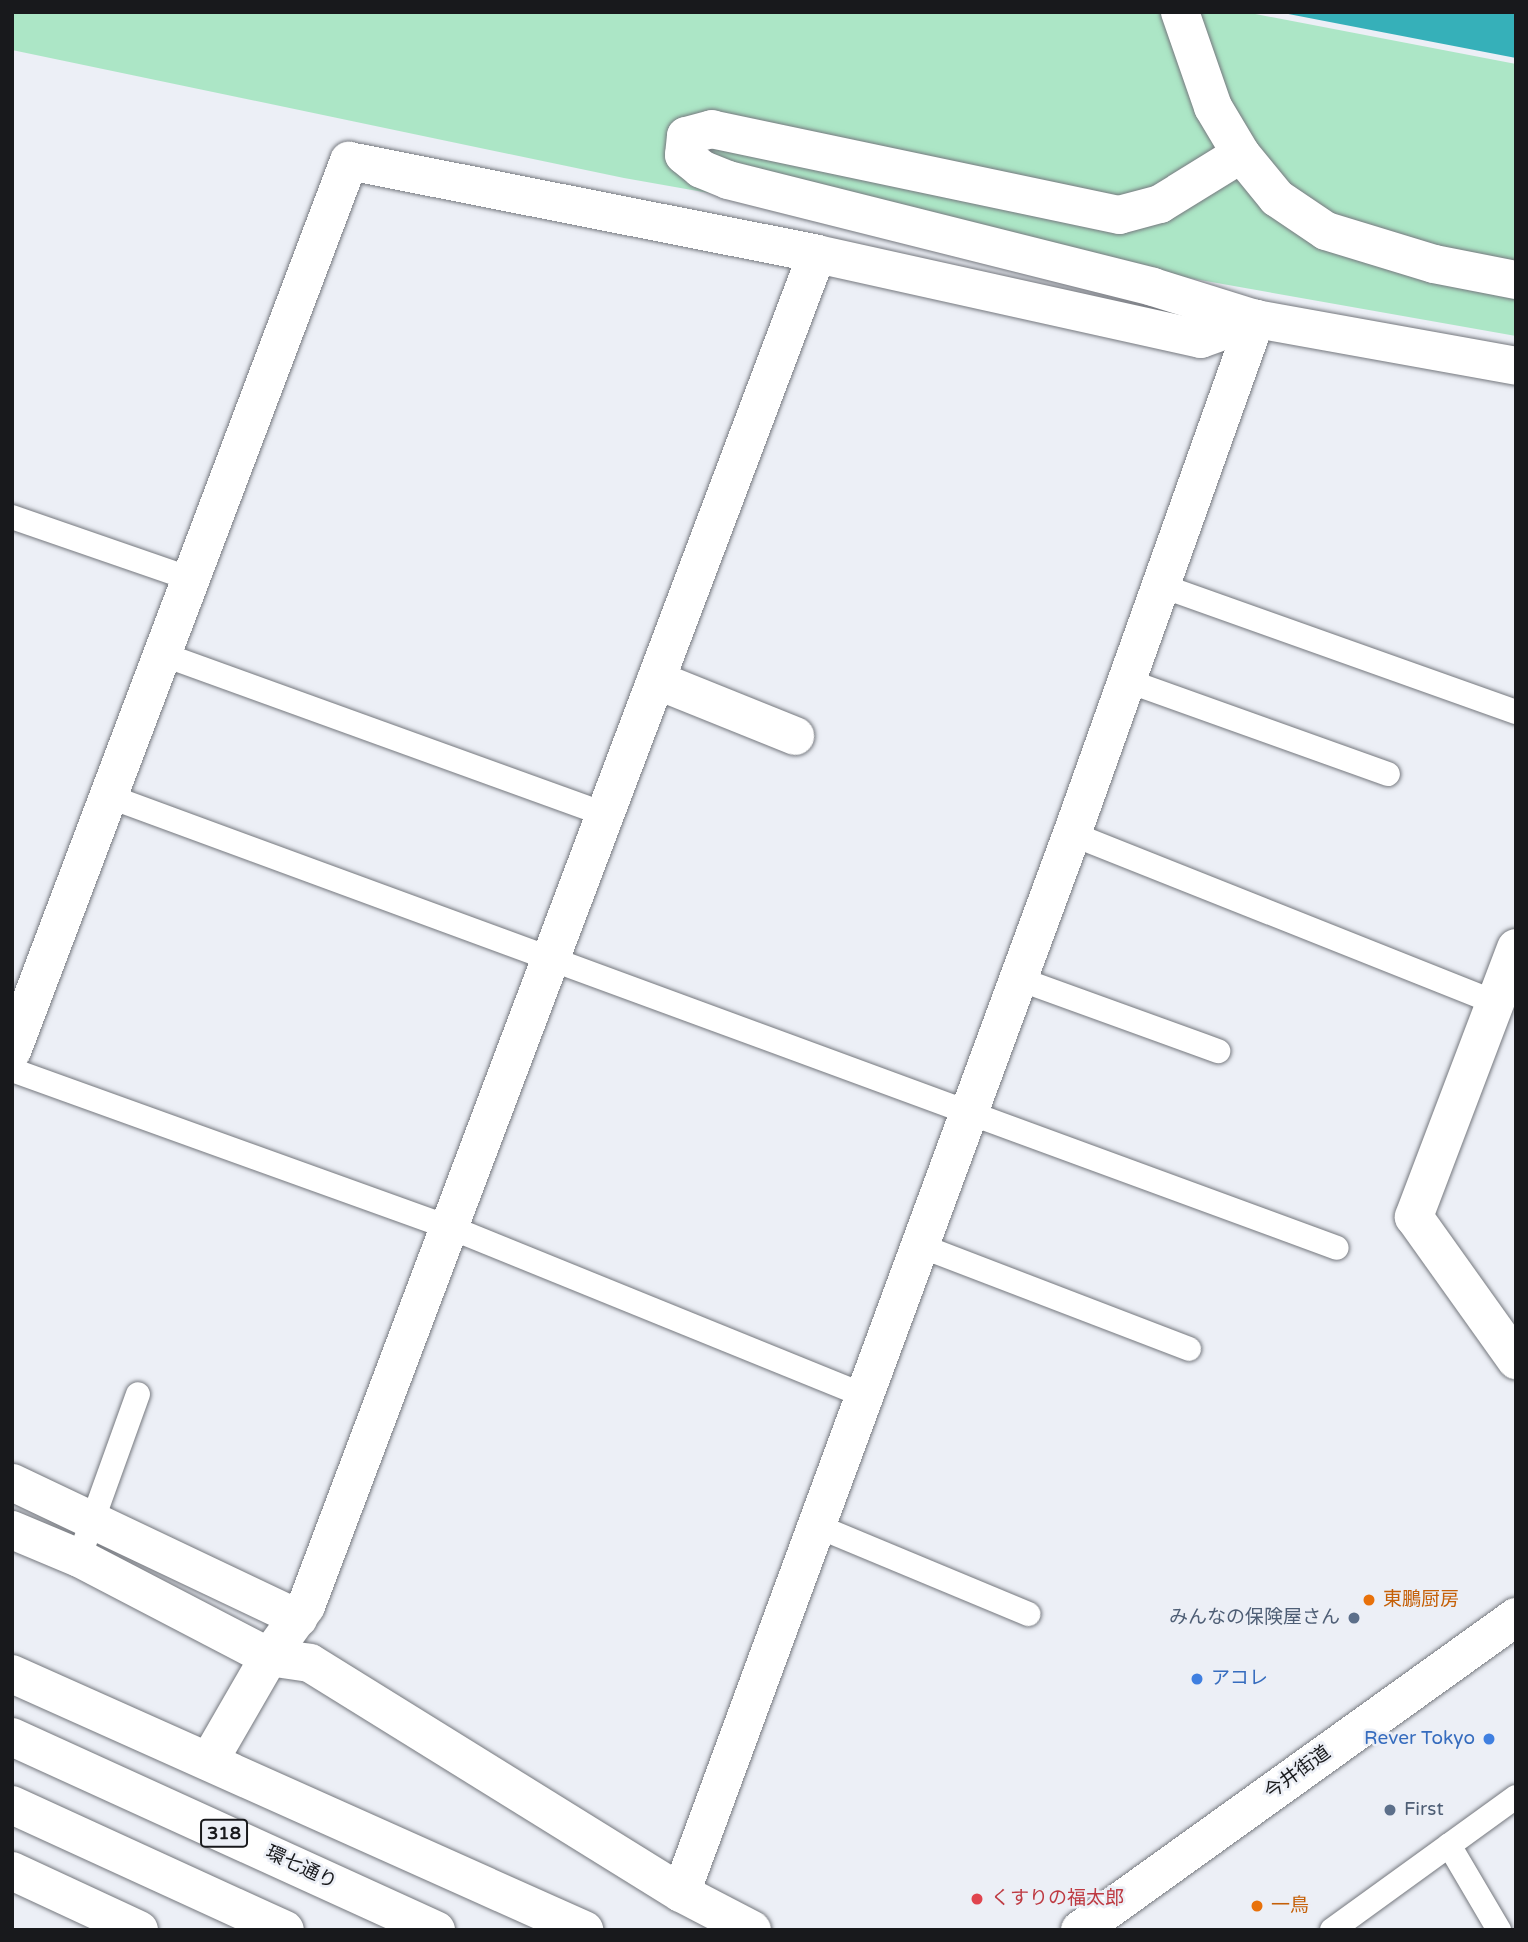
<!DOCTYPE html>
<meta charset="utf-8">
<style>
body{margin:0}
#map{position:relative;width:1528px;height:1942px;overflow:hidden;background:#eceff6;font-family:"Varela Round","Noto Sans JP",sans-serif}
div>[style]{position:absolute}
.green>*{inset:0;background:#ace6c6}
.water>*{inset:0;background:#36b0b9}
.roads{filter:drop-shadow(0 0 2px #75787e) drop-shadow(0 0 2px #75787e)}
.service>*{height:24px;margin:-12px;padding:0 12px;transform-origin:12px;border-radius:12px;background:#fff}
.pedestrian>*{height:37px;margin:-18.5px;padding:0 18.5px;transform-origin:18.5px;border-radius:18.5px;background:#fff}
.minor>*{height:38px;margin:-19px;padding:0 19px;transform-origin:19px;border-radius:19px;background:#fff}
.tertiary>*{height:38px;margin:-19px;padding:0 19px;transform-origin:19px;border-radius:19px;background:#fff}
.primary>*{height:38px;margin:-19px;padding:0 19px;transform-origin:19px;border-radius:19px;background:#fff}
.dots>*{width:19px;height:19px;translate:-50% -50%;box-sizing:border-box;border:4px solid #eceff6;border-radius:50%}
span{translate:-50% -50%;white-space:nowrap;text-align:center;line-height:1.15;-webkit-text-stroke:5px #eceff6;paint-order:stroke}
.shield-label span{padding:2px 5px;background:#eceff6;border:2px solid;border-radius:5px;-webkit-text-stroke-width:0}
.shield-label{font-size:18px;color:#18191c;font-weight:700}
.food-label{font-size:19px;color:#c56008}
.left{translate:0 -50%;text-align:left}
.service-label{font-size:19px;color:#4e5e75}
.right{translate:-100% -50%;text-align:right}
.shop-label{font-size:19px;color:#366cbe}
.street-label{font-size:19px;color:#18191c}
.health-label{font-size:19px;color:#be3a42}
.frame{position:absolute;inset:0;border:14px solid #18191c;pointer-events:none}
</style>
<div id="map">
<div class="green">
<i style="clip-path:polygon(12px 12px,1245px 12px,1516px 64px,1516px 336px,624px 178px,12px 50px)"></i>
</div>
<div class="water">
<i style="clip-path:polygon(1278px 12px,1516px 12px,1516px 58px)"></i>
</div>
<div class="roads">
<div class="service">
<i style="left:12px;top:517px;width:189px;rotate:19.1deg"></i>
<i style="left:1162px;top:586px;width:376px;rotate:19.6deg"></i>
<i style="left:162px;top:654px;width:471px;rotate:19.9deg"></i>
<i style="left:1128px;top:681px;width:276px;rotate:19.7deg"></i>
<i style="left:108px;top:796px;width:1309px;rotate:20.19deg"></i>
<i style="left:1072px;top:834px;width:456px;rotate:21.7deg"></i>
<i style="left:1019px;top:979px;width:212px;rotate:19.9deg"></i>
<i style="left:12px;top:1070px;width:464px;rotate:19.8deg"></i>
<i style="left:449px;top:1227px;width:449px;rotate:22.1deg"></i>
<i style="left:921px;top:1246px;width:287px;rotate:21deg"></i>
<i style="left:817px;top:1526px;width:229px;rotate:22.6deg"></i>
<i style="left:79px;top:1558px;width:174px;rotate:-70.2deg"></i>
<i style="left:1449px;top:1845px;width:99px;rotate:59.5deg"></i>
<i style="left:1332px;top:1930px;width:227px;rotate:-35.9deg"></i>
</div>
<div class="pedestrian">
<i style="left:12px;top:1482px;width:317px;rotate:25.4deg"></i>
</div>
<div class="minor">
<i style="left:1241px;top:154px;width:95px;rotate:148.3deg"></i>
<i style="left:1160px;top:204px;width:42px;rotate:165deg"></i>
<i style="left:1119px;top:215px;width:416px;rotate:-168.1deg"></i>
<i style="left:712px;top:129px;width:27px;rotate:165deg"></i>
<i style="left:686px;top:136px;width:19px;rotate:96deg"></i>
<i style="left:684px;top:155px;width:22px;rotate:39deg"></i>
<i style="left:701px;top:169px;width:29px;rotate:22deg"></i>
<i style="left:728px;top:180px;width:438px;rotate:14.1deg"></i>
<i style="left:1153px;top:287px;width:108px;rotate:17.3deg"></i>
<i style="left:1256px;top:319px;width:264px;rotate:10.2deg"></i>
<i style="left:656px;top:680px;width:150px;rotate:21.9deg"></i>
<i style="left:1516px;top:948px;width:288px;rotate:110.8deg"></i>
<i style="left:1414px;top:1217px;width:176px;rotate:54.5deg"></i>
<i style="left:12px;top:1051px;width:952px;rotate:-69.26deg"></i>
<i style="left:349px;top:161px;width:477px;rotate:11.2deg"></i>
<i style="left:817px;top:254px;width:393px;rotate:12.5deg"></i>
<i style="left:1201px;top:339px;width:59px;rotate:-20deg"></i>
<i style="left:12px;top:1530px;width:73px;rotate:22.7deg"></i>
<i style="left:79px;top:1558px;width:214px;rotate:27.5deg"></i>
<i style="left:269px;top:1657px;width:41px;rotate:8.3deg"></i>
<i style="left:310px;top:1663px;width:437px;rotate:31.8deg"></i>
<i style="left:681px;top:1893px;width:80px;rotate:27.5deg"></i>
<i style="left:209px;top:1761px;width:120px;rotate:-60deg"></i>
<i style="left:269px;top:1657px;width:63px;rotate:-54deg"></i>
<i style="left:306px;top:1606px;width:1445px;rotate:-69.3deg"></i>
<i style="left:681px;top:1893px;width:1129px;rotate:-69.74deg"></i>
<i style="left:1072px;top:834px;width:547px;rotate:-70.34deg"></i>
</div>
<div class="tertiary">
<i style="left:1180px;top:12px;width:101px;rotate:70.8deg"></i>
<i style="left:1213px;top:107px;width:55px;rotate:59.2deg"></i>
<i style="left:1241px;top:154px;width:57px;rotate:50.7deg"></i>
<i style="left:1277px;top:198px;width:59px;rotate:34deg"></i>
<i style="left:1326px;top:231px;width:113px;rotate:17deg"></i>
<i style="left:1434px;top:264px;width:84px;rotate:11deg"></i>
<i style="left:1080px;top:1930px;width:537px;rotate:-35.67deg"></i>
</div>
<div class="primary">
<i style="left:12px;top:1674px;width:627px;rotate:24.11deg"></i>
<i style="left:12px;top:1737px;width:466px;rotate:24.5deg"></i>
<i style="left:12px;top:1805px;width:300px;rotate:24.6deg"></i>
<i style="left:12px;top:1871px;width:140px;rotate:24.9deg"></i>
</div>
</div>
<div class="dots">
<i style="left:1369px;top:1600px;background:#e8710a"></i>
<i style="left:1354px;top:1618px;background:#5c6f8a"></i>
<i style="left:1197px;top:1679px;background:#3f7fe0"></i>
<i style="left:1489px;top:1739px;background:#3f7fe0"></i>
<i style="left:1390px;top:1810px;background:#5c6f8a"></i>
<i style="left:977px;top:1899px;background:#e0444e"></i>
<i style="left:1257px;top:1906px;background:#e8710a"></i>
</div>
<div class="shield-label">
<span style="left:224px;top:1833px">318</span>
</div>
<div class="food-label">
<span class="left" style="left:1383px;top:1600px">東鵬厨房</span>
<span class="left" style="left:1271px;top:1906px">一鳥</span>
</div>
<div class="service-label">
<span class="right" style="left:1340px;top:1618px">みんなの保険屋さん</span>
<span class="left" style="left:1404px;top:1810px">First</span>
</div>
<div class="shop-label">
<span class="left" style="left:1211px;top:1679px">アコレ</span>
<span class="right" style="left:1475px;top:1739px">Rever Tokyo</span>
</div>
<div class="street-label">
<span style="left:1298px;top:1773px;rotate:-36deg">今井街道</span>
<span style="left:301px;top:1868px;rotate:25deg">環七通り</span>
</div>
<div class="health-label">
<span class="left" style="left:991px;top:1899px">くすりの福太郎</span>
</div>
<div class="frame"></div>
</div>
